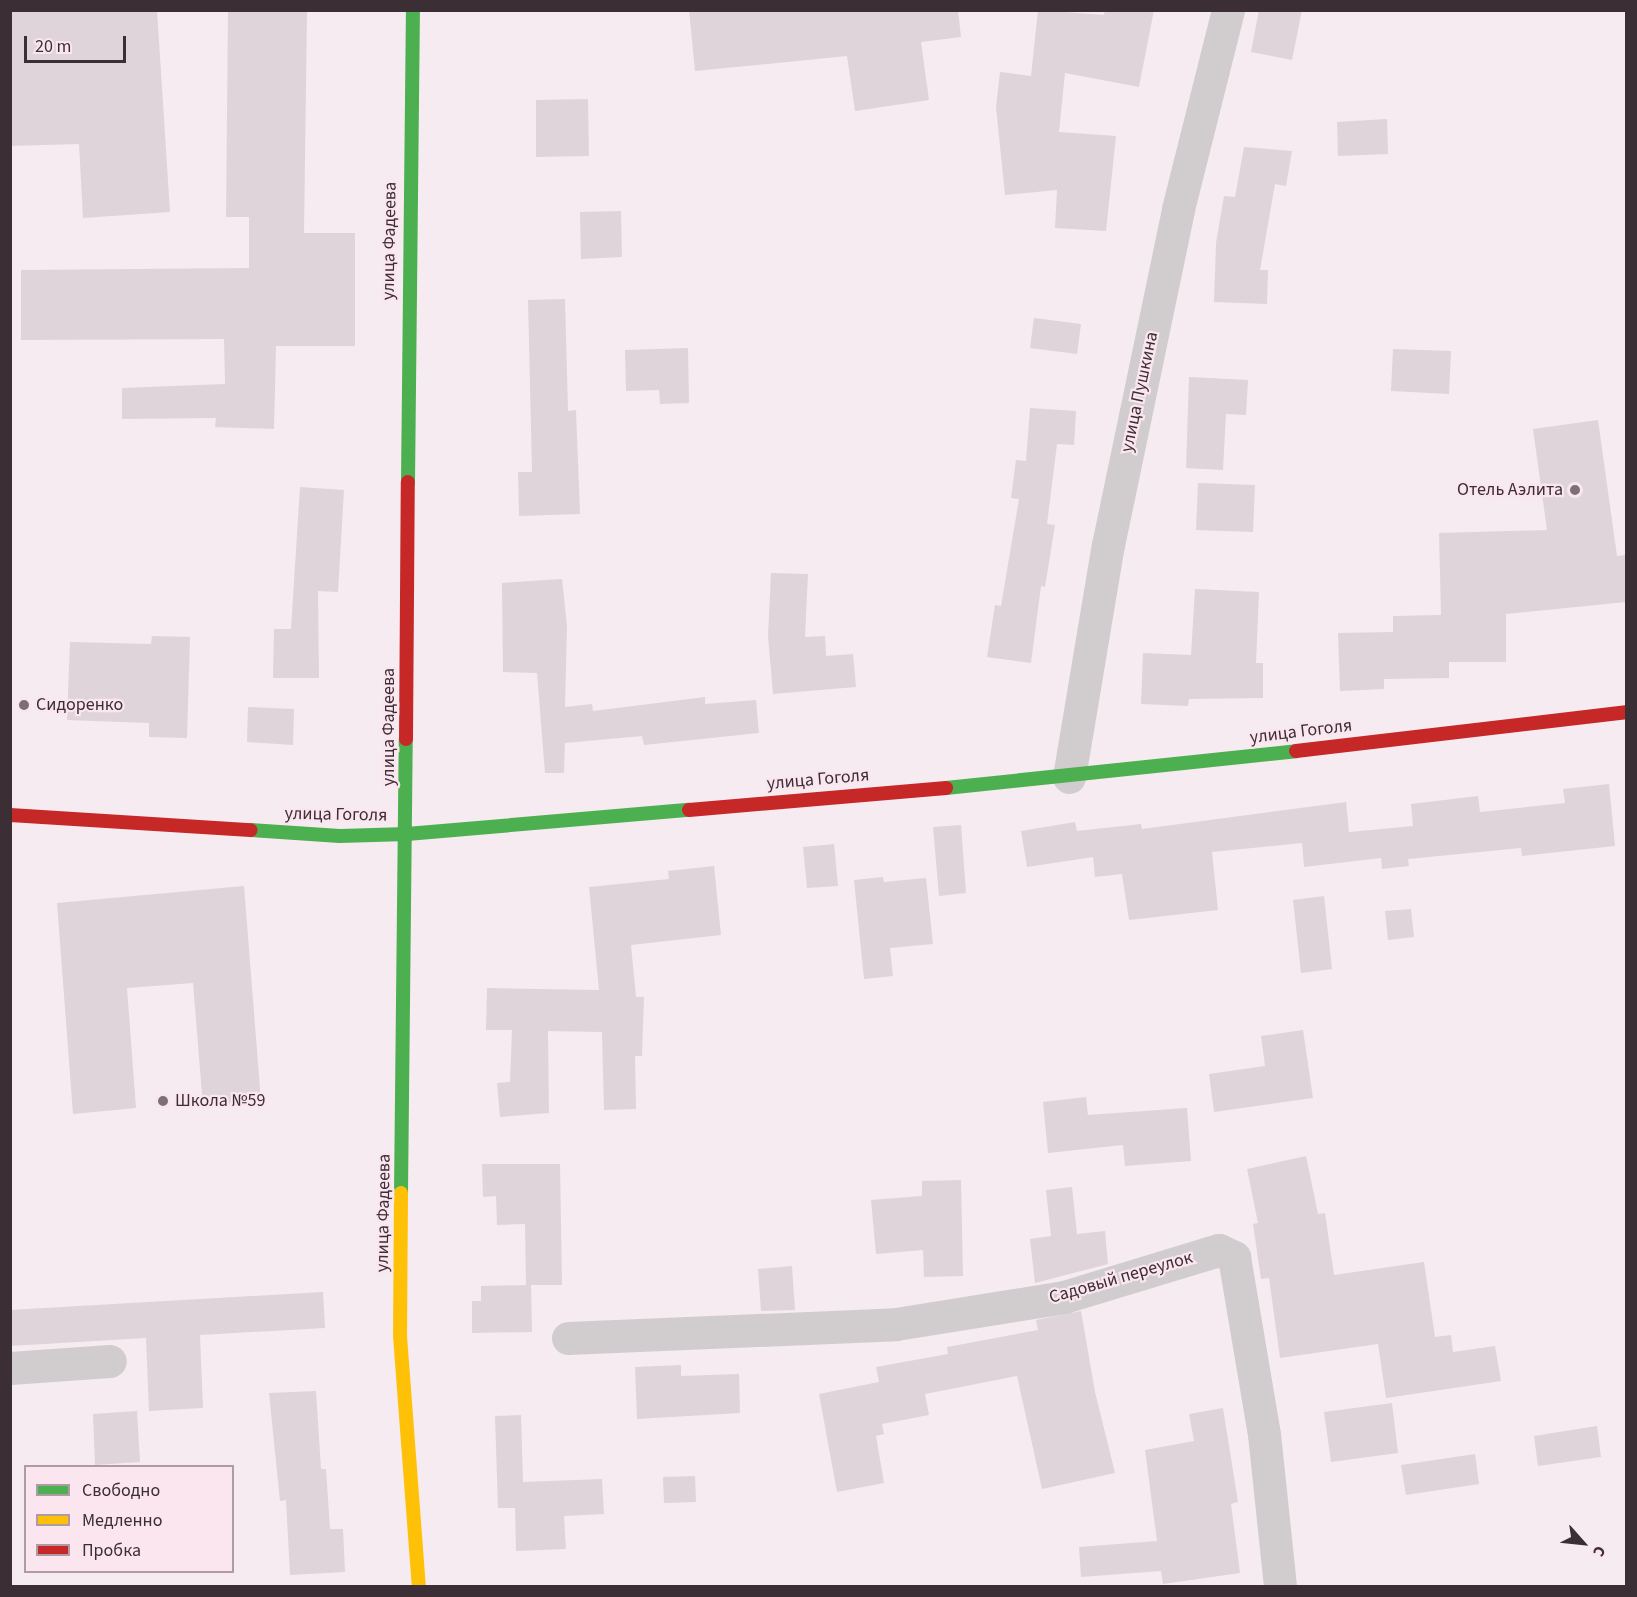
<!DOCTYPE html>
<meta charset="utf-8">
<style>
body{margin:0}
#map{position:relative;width:1637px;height:1597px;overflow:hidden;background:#f6ebf0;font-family:"Source Sans 3",sans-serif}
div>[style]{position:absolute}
.building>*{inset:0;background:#dfd4d9}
.street>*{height:33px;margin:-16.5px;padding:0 16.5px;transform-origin:16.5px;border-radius:16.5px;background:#d1cdcf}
.fast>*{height:14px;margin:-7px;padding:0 7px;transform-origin:7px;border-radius:7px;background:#4caf50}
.slow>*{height:14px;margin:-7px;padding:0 7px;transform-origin:7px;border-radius:7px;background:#ffc107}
.jam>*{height:14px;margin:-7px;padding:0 7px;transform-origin:7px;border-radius:7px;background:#c62828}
.dots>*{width:16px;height:16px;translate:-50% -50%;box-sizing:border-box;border:3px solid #fbe6ef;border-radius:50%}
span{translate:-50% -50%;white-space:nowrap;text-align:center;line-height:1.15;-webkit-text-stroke:4.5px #fbe6ef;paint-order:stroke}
.street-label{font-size:18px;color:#3b2e34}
.poi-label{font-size:18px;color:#3b2e34}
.right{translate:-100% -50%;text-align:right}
.left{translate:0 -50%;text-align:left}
.frame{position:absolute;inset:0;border:12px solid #3b2e34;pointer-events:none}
.legend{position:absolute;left:24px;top:1465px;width:210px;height:108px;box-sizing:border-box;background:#fbe6ef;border:2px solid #ae9ca4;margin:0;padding:8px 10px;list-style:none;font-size:18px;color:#3b2e34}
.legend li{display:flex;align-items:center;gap:12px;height:30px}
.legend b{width:30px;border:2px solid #ae9ca4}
.north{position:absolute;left:1553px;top:1513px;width:60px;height:60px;-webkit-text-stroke:4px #fbe6ef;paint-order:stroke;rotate:117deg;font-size:16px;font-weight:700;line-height:24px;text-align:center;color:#3b2e34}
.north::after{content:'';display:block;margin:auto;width:21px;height:27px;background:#3b2e34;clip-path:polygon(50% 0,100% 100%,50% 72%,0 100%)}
.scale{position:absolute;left:24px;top:36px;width:102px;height:27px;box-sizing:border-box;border:3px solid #3b2e34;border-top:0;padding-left:8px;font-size:18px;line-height:21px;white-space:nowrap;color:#3b2e34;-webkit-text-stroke:4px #fbe6ef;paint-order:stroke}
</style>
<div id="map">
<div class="building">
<i style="clip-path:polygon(10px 10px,157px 10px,170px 212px,83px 218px,79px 144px,10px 146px)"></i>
<i style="clip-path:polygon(228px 10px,307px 10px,304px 233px,355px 233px,355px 346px,276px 346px,274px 429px,215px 427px,216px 418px,122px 419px,122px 388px,225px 384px,224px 339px,21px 340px,21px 270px,249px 268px,249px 217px,226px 217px)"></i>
<i style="clip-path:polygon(689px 10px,958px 10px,961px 37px,921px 42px,929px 100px,855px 111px,847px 56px,695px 71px)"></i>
<i style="clip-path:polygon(1038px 10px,1104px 15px,1105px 10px,1154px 10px,1139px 87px,1065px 73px,1059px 132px,1116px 136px,1106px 231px,1055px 228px,1057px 190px,1005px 195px,996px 107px,1000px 72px,1031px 76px)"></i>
<i style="clip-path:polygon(1259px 10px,1302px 10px,1292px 60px,1251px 52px)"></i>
<i style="clip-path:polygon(588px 99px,589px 156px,536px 157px,536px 100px)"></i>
<i style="clip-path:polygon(1387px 119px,1388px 154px,1338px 156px,1337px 122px)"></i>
<i style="clip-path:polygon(1244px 147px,1292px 151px,1286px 186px,1275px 184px,1260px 270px,1268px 270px,1267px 304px,1214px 302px,1216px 243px,1224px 196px,1235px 197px)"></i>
<i style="clip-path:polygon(621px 211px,622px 257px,581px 259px,580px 212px)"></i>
<i style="clip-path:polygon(565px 299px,568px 411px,576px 410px,580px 514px,519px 516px,518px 472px,532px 472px,528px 300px)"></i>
<i style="clip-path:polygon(1034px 318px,1081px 324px,1077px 354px,1030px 348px)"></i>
<i style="clip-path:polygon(688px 348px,689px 403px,660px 404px,659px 390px,626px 391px,625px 350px)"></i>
<i style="clip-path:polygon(1393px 349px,1451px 351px,1449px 394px,1391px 391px)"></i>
<i style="clip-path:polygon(1189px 377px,1248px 380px,1246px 415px,1226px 414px,1223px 470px,1186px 468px)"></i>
<i style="clip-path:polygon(1030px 408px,1076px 411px,1074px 445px,1057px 444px,1047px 524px,1055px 525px,1045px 587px,1041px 586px,1031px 663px,987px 657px,995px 605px,1001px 606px,1019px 499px,1011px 498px,1016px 460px,1026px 461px)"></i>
<i style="clip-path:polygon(1598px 420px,1617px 556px,1626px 555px,1626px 602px,1506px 614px,1506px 662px,1449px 662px,1449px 678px,1384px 679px,1384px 689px,1340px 691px,1338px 633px,1393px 632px,1393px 616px,1441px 615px,1439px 533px,1547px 530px,1533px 429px)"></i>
<i style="clip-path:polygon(1198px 483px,1255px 485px,1253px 532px,1196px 530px)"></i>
<i style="clip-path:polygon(300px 487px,344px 490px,338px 592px,318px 591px,319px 678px,273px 678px,274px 629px,291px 629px)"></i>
<i style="clip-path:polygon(771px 573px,808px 574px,805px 637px,825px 636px,826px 656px,853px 654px,856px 687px,773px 694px,768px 636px)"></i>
<i style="clip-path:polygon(562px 579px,567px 626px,565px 707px,592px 704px,593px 711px,705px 697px,705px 704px,756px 700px,759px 733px,644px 745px,642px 736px,565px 743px,564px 773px,545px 773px,537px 673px,503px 672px,502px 583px)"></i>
<i style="clip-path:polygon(1195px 589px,1259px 592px,1256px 663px,1263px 663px,1263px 698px,1189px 699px,1188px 706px,1141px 704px,1143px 653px,1191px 655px)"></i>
<i style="clip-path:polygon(152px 636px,190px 637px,187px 738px,149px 737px,149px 723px,67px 720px,70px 642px,151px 644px)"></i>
<i style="clip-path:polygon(248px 707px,294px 709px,293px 745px,247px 742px)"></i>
<i style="clip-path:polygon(1609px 784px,1615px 846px,1522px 856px,1521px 848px,1408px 859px,1409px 866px,1382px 869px,1381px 858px,1304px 867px,1302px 843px,1212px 852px,1218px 910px,1129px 920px,1122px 874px,1095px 877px,1093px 857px,1027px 867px,1021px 831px,1075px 822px,1077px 831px,1141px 824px,1142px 829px,1346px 802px,1349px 832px,1413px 826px,1411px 804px,1478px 796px,1480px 812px,1565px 803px,1563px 789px)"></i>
<i style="clip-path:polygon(961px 825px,966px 893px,939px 896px,933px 827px)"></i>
<i style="clip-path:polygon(834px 844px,838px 886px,807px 888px,803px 847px)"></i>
<i style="clip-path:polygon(714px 866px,721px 935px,631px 945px,636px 997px,644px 997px,642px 1056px,635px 1056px,636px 1109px,604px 1110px,602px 1032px,548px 1031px,549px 1113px,500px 1117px,497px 1083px,510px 1082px,512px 1030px,486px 1030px,487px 988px,599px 990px,589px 887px,669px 879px,668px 871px)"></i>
<i style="clip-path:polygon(883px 877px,884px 882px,926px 878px,933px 944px,890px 948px,893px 976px,864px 979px,854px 880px)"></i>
<i style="clip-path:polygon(244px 886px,261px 1101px,203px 1106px,193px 983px,127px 988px,136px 1108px,73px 1114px,57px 903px)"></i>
<i style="clip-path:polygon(1324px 896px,1332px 969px,1301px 973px,1293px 900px)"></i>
<i style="clip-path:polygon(1411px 909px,1414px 937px,1388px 940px,1385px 911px)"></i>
<i style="clip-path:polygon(1303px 1030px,1313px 1098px,1214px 1112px,1209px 1074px,1265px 1066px,1261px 1036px)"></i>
<i style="clip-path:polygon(1086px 1097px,1088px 1115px,1187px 1108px,1191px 1161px,1125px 1166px,1123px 1145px,1048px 1153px,1043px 1102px)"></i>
<i style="clip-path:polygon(1306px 1156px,1318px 1214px,1325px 1213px,1334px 1275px,1424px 1262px,1435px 1337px,1451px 1335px,1453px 1352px,1495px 1346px,1501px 1381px,1386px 1398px,1378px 1344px,1280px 1358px,1269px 1278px,1261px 1279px,1253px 1224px,1258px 1223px,1247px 1169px)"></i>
<i style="clip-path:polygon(482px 1164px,560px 1164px,562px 1285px,531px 1285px,532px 1332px,472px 1333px,472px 1301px,481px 1301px,481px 1286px,526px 1285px,525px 1224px,497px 1225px,496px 1196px,483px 1197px)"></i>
<i style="clip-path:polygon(961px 1180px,963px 1276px,924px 1277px,923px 1250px,876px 1254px,871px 1200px,922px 1196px,922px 1181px)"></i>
<i style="clip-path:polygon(1072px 1187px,1077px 1234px,1105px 1231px,1108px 1264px,1035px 1283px,1030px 1239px,1051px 1236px,1046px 1190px)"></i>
<i style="clip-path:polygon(792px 1266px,795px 1310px,761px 1311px,758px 1269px)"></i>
<i style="clip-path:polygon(323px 1292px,325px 1328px,200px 1335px,203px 1408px,149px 1411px,146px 1338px,10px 1346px,10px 1310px)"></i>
<i style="clip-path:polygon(1081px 1311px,1095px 1392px,1115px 1473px,1042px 1489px,1017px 1376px,925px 1394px,929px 1415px,882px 1424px,884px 1434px,876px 1436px,884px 1483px,837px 1492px,819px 1394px,879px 1382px,876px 1367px,948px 1354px,947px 1347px,1038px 1330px,1036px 1320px)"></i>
<i style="clip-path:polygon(681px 1365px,681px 1376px,739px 1374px,740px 1413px,637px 1419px,635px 1367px)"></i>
<i style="clip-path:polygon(316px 1391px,321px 1469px,326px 1469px,330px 1529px,343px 1529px,345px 1572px,290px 1575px,286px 1500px,280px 1501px,269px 1393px)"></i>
<i style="clip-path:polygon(1392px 1403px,1398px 1453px,1331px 1462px,1324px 1412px)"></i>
<i style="clip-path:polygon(1223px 1408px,1238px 1502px,1231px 1504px,1240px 1573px,1163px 1584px,1161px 1571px,1081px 1577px,1079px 1547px,1157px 1541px,1145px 1450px,1194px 1441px,1189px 1414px)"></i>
<i style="clip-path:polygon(137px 1411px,140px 1462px,95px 1465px,93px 1414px)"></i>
<i style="clip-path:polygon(521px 1415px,523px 1482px,602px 1479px,604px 1514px,564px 1516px,566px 1549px,516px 1551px,515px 1508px,498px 1508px,495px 1416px)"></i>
<i style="clip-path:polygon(1597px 1426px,1601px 1457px,1538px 1466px,1534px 1436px)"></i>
<i style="clip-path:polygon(1475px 1454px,1479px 1484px,1406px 1495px,1401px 1465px)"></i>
<i style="clip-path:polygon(695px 1476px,696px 1502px,664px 1503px,663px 1477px)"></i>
</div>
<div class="street">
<i style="left:1069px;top:777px;width:235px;rotate:-80.5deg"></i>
<i style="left:1108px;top:545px;width:343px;rotate:-78.2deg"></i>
<i style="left:1178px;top:209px;width:205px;rotate:-75.9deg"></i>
<i style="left:568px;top:1338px;width:328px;rotate:-2.4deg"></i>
<i style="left:896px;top:1324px;width:170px;rotate:-9.1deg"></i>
<i style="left:1064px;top:1297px;width:162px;rotate:-16.9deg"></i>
<i style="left:1219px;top:1250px;width:17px;rotate:25deg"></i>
<i style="left:1234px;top:1257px;width:180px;rotate:80.4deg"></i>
<i style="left:1264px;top:1434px;width:153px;rotate:84deg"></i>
<i style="left:10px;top:1368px;width:100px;rotate:-4deg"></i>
</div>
<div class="fast">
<i style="left:408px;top:482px;width:472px;rotate:-89.4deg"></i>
<i style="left:946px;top:788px;width:352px;rotate:-6deg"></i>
<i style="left:251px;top:830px;width:89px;rotate:3.9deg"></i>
<i style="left:340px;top:836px;width:67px;rotate:-1.7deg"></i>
<i style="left:407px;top:834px;width:283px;rotate:-4.9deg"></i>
<i style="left:401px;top:1193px;width:454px;rotate:-89.4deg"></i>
</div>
<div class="slow">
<i style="left:401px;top:1193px;width:143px;rotate:90.4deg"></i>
<i style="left:400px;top:1336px;width:251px;rotate:85.7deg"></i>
</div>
<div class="jam">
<i style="left:406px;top:739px;width:257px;rotate:-89.6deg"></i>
<i style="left:1296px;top:751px;width:332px;rotate:-6.7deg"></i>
<i style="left:689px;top:810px;width:258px;rotate:-4.9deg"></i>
<i style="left:10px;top:815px;width:241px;rotate:3.6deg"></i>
</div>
<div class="dots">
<i style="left:1575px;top:490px;background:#7c7076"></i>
<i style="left:24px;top:705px;background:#7c7076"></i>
<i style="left:163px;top:1101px;background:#7c7076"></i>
</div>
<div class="street-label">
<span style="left:390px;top:241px;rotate:-89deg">улица Фадеева</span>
<span style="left:1140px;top:392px;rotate:-78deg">улица Пушкина</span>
<span style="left:389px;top:727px;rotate:-90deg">улица Фадеева</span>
<span style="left:1301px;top:732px;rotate:-7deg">улица Гоголя</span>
<span style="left:818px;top:780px;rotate:-5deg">улица Гоголя</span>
<span style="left:336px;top:815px;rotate:1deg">улица Гоголя</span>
<span style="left:384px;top:1213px;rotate:-89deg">улица Фадеева</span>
<span style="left:1121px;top:1278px;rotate:-16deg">Садовый переулок</span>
</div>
<div class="poi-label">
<span class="right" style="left:1563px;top:490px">Отель Аэлита</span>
<span class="left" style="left:36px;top:705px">Сидоренко</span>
<span class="left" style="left:175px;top:1101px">Школа №59</span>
</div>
<div class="frame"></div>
<ul class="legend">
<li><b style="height:8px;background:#4caf50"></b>Свободно</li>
<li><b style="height:8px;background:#ffc107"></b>Медленно</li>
<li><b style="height:8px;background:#c62828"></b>Пробка</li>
</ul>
<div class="north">С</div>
<div class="scale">20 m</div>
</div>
